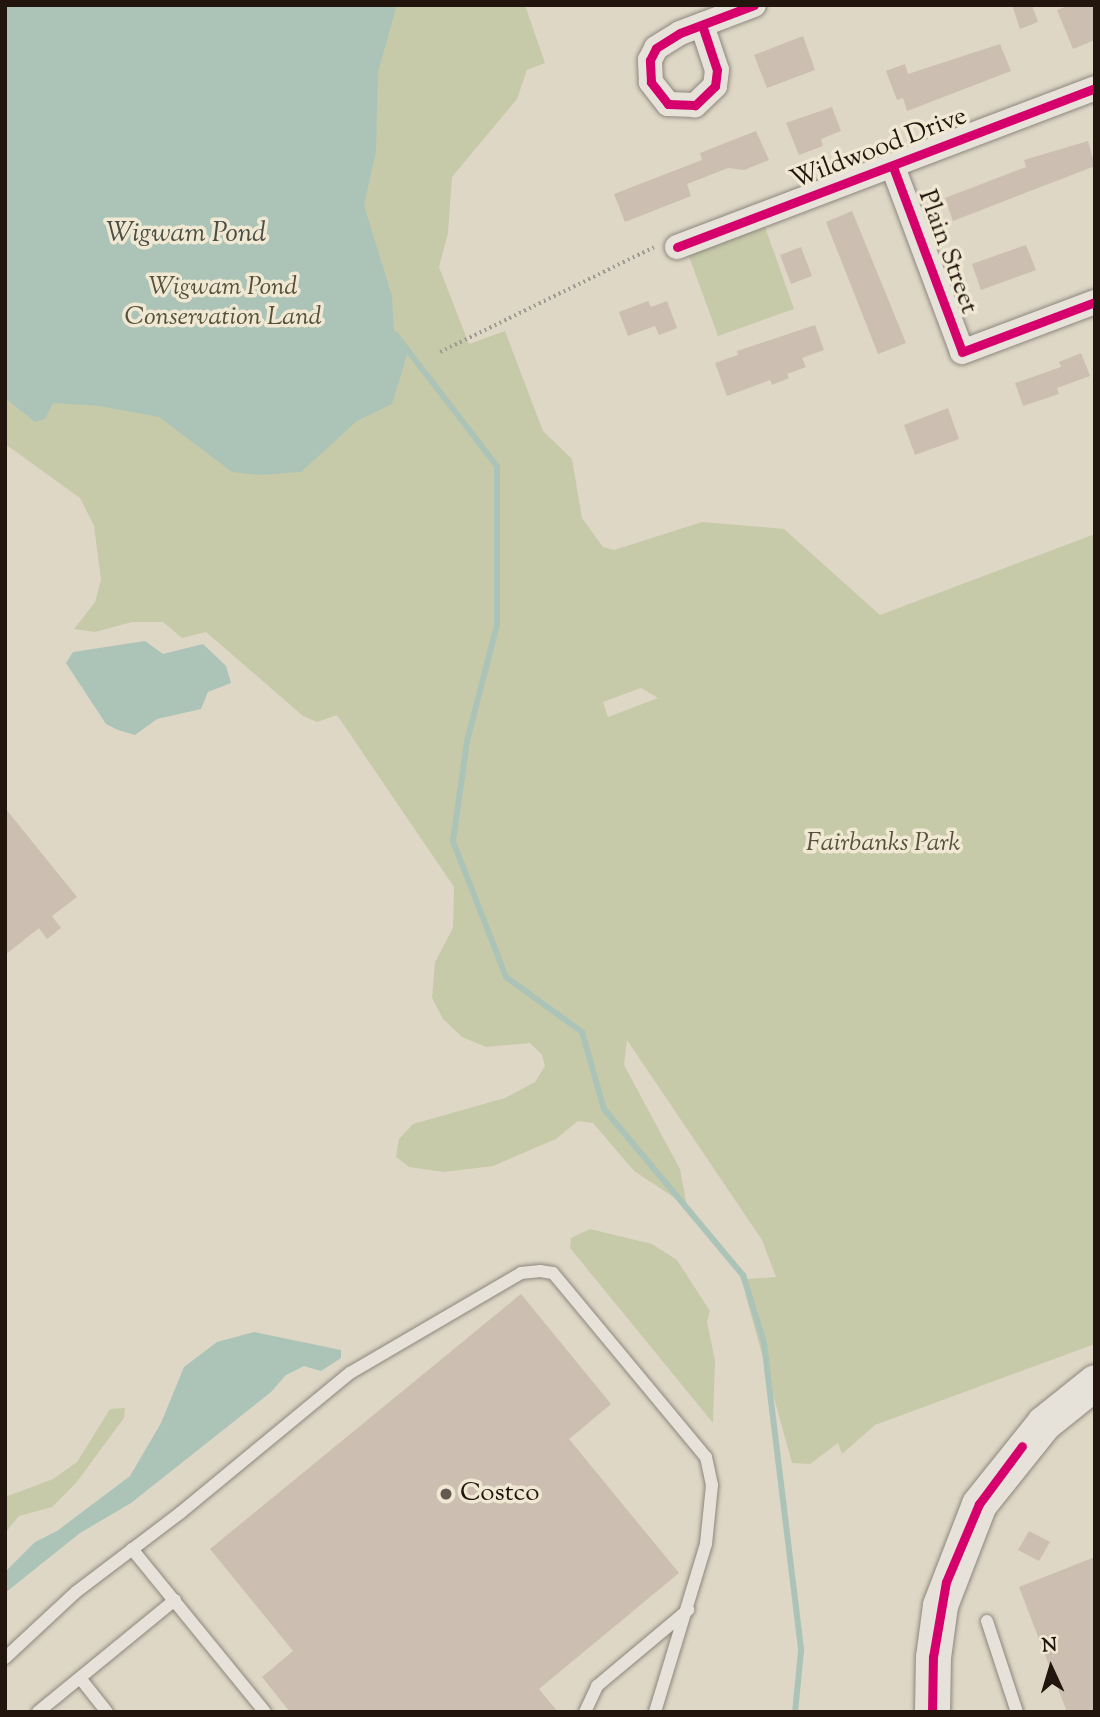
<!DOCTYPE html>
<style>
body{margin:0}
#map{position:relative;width:1100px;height:1717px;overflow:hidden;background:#ded7c6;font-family:"Sorts Mill Goudy",serif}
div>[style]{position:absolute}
.green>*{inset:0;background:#c7caa9}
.water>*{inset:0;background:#acc4b7}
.stream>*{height:6px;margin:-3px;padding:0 3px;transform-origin:3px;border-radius:3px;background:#acc4b7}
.building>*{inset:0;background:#ccbeb1}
.path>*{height:3.5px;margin-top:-1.75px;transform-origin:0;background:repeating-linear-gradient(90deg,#a09c95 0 2px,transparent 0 5.5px)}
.roads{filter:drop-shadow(0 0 2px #8d877d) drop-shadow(0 0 2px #8d877d)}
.service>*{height:12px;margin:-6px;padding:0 6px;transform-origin:6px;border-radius:6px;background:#e6e2d9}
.minor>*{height:24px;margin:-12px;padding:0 12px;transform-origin:12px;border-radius:12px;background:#e6e2d9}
.secondary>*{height:35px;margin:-17.5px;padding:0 17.5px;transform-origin:17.5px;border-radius:17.5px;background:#e6e2d9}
.cycleway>*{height:9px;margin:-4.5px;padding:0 4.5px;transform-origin:4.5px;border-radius:4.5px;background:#d6006c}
.dots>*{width:19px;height:19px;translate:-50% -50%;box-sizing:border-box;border:4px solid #f0e8d3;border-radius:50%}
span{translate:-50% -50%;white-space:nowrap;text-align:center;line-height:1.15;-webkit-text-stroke:7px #f0e8d3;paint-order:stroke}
.street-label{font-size:26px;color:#21150d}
.park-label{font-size:26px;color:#55513b;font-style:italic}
.poi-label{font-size:26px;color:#21150d}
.left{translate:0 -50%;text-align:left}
.water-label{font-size:28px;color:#4a4f46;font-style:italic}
.frame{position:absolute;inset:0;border:7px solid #21150d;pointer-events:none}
.north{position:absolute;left:1016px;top:1633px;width:70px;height:70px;-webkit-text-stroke:5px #f0e8d3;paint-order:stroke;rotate:356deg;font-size:19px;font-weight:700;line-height:28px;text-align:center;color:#21150d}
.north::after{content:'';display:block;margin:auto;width:24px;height:32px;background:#21150d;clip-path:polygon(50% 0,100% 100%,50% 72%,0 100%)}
</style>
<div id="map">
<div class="green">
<i style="clip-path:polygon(evenodd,5px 5px,525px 5px,545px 63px,527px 70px,517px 99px,452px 177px,448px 233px,439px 267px,469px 344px,505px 331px,543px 431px,572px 459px,582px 518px,603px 547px,614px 550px,702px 522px,784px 529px,880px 615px,1095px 534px,1095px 1344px,875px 1425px,842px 1454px,838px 1443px,810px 1464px,792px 1463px,745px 1293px,746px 1279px,776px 1277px,762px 1240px,627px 1040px,624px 1065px,680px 1169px,687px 1206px,634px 1171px,593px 1123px,578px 1121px,556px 1139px,493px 1166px,444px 1172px,409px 1167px,396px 1157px,399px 1139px,413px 1124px,505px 1098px,535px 1082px,545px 1066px,542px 1055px,530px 1043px,486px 1047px,462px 1037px,443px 1019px,432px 998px,435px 962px,453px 928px,454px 887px,337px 715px,317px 722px,303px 716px,206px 632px,182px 638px,163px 622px,132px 622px,95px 632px,74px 629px,95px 602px,101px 580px,94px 526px,80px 498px,5px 444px,5px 5px,641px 688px,658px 698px,608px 717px,603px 702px,641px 688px)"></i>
<i style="clip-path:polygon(765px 227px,794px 309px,718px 336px,688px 254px)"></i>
<i style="clip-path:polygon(590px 1229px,652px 1244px,677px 1260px,710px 1311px,707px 1322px,715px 1360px,713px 1423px,570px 1248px,571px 1238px)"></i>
<i style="clip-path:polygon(125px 1408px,124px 1418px,76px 1483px,52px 1507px,19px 1516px,5px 1533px,5px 1497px,53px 1479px,77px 1462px,110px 1409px)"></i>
</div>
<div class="water">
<i style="clip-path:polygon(5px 5px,397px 5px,378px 72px,376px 152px,364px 205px,392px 296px,394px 330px,407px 355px,392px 404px,357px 421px,301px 472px,259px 475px,232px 472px,159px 417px,99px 406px,53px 403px,45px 419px,35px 422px,5px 398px)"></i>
<i style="clip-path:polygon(145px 641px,163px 654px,203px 644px,226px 666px,231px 683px,208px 692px,201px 709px,157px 719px,135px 735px,118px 730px,106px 724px,66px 663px,73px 652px)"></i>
<i style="clip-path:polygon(254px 1332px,341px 1350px,341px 1358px,321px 1371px,304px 1366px,286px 1375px,271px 1392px,131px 1503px,80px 1533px,5px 1593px,5px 1572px,35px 1542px,57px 1531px,130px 1476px,161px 1423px,184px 1367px,217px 1342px)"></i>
</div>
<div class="stream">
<i style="left:396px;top:335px;width:165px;rotate:52.4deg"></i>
<i style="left:497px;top:466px;width:159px;rotate:90deg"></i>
<i style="left:497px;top:625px;width:120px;rotate:104.5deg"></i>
<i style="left:467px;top:741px;width:101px;rotate:98deg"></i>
<i style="left:453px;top:841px;width:146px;rotate:68.7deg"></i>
<i style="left:506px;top:977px;width:94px;rotate:35.9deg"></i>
<i style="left:582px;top:1032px;width:80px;rotate:74.1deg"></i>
<i style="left:604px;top:1109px;width:217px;rotate:50.1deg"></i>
<i style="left:743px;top:1275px;width:71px;rotate:72.8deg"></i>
<i style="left:764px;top:1343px;width:310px;rotate:83.1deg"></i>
<i style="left:801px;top:1651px;width:61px;rotate:95.6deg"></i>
</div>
<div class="building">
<i style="clip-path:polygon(1012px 5px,1032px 5px,1038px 22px,1020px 29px)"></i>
<i style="clip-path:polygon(1070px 5px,1095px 5px,1095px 40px,1073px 49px,1057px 10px)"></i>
<i style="clip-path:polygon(803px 36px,815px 70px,767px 88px,754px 55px)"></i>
<i style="clip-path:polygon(1000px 44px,1011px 71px,907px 111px,903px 98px,897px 100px,886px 71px,905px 64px,908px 74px)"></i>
<i style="clip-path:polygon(832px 107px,841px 131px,821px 139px,823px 146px,799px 155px,786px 123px)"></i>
<i style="clip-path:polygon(756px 131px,769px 160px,744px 170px,728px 168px,687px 184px,691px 196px,625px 222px,614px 194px,702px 160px,700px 153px)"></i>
<i style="clip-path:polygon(1088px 141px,1095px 166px,953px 221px,945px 198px,1026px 167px,1024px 160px)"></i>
<i style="clip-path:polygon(852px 211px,906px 343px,878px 354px,826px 222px)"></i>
<i style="clip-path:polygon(1026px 245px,1036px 270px,981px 290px,972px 264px)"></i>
<i style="clip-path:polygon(801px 247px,812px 276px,791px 284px,780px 255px)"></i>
<i style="clip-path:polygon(648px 301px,651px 307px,667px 301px,677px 328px,659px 335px,655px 326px,628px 336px,619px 312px)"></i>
<i style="clip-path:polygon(815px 325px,824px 350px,802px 358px,806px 367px,787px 374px,789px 378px,772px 385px,770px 380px,727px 396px,715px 363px,738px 355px,737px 351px)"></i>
<i style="clip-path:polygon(1081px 353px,1090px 376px,1057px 388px,1059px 394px,1023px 406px,1015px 383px,1061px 367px,1059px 362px)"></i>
<i style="clip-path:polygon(948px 408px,959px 439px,915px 455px,904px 425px)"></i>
<i style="clip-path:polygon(5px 808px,77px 897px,52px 916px,61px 928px,47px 939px,39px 928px,5px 955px)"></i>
<i style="clip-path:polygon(521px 1294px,611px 1404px,569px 1439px,679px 1573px,539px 1689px,558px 1712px,290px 1712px,262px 1677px,293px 1651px,210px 1549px)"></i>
<i style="clip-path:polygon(1029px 1531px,1050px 1542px,1039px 1561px,1018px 1550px)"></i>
<i style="clip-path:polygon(1095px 1557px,1095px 1712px,1067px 1712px,1019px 1587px)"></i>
</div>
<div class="path">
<i style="left:440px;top:352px;width:238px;rotate:-26.1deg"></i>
</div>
<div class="roads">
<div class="service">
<i style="left:132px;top:1549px;width:210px;rotate:50.8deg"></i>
<i style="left:987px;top:1621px;width:96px;rotate:71.8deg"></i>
<i style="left:5px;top:1658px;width:97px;rotate:-42.9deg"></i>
<i style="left:76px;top:1592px;width:131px;rotate:-37.2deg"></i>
<i style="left:180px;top:1513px;width:220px;rotate:-39.5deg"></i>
<i style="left:350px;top:1373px;width:198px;rotate:-30.3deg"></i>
<i style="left:521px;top:1273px;width:19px;rotate:-6deg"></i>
<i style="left:540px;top:1271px;width:13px;rotate:9deg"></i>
<i style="left:553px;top:1273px;width:239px;rotate:50.3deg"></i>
<i style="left:706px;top:1457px;width:29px;rotate:78deg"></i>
<i style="left:712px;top:1485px;width:59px;rotate:95.8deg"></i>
<i style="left:706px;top:1544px;width:176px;rotate:106.9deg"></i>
<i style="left:80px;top:1678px;width:43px;rotate:51.5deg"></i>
<i style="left:38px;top:1712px;width:177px;rotate:-39.3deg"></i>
<i style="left:585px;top:1712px;width:29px;rotate:-65deg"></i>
<i style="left:597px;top:1686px;width:119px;rotate:-39.9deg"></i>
</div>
<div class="minor">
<i style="left:702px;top:25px;width:47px;rotate:71.6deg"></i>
<i style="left:717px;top:70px;width:16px;rotate:97deg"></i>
<i style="left:715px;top:86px;width:28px;rotate:136deg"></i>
<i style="left:695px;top:105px;width:27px;rotate:-178deg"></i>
<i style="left:668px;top:104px;width:28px;rotate:-128deg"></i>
<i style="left:651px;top:82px;width:22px;rotate:-93deg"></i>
<i style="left:650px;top:60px;width:13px;rotate:-63deg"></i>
<i style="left:656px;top:48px;width:28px;rotate:-32deg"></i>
<i style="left:680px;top:33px;width:79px;rotate:-20.7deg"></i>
<i style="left:893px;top:167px;width:197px;rotate:69.5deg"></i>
<i style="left:962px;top:352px;width:142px;rotate:-20.6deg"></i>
<i style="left:677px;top:247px;width:447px;rotate:-20.8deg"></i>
</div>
<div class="secondary">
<i style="left:932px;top:1712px;width:55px;rotate:-89deg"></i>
<i style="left:933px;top:1657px;width:52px;rotate:-82.3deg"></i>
<i style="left:940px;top:1605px;width:108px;rotate:-68.9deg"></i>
<i style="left:979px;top:1504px;width:104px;rotate:-51.3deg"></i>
<i style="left:1044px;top:1423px;width:65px;rotate:-38.8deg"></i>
</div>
</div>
<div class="cycleway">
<i style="left:702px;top:25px;width:47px;rotate:71.6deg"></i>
<i style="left:717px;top:70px;width:16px;rotate:97deg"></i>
<i style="left:715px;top:86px;width:28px;rotate:136deg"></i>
<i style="left:695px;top:105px;width:27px;rotate:-178deg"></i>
<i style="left:668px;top:104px;width:28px;rotate:-128deg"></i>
<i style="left:651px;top:82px;width:22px;rotate:-93deg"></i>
<i style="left:650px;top:60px;width:13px;rotate:-63deg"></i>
<i style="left:656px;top:48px;width:28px;rotate:-32deg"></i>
<i style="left:680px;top:33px;width:79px;rotate:-20.7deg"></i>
<i style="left:893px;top:167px;width:197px;rotate:69.5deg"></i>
<i style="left:962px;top:352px;width:142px;rotate:-20.6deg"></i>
<i style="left:677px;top:247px;width:447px;rotate:-20.8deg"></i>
<i style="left:932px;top:1712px;width:55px;rotate:-89deg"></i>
<i style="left:933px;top:1657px;width:76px;rotate:-80.2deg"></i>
<i style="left:946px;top:1582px;width:85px;rotate:-67.1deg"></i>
<i style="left:979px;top:1504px;width:72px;rotate:-53.4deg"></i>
</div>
<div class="dots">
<i style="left:446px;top:1494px;background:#63594e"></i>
</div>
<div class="street-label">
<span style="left:879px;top:149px;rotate:-21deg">Wildwood Drive</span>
<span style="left:947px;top:252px;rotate:70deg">Plain Street</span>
</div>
<div class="park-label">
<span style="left:223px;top:303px">Wigwam Pond<br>Conservation Land</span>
<span style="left:883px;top:844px">Fairbanks Park</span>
</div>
<div class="poi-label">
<span class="left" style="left:460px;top:1494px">Costco</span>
</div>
<div class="water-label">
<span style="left:186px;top:234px">Wigwam Pond</span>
</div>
<div class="frame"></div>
<div class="north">N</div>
</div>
